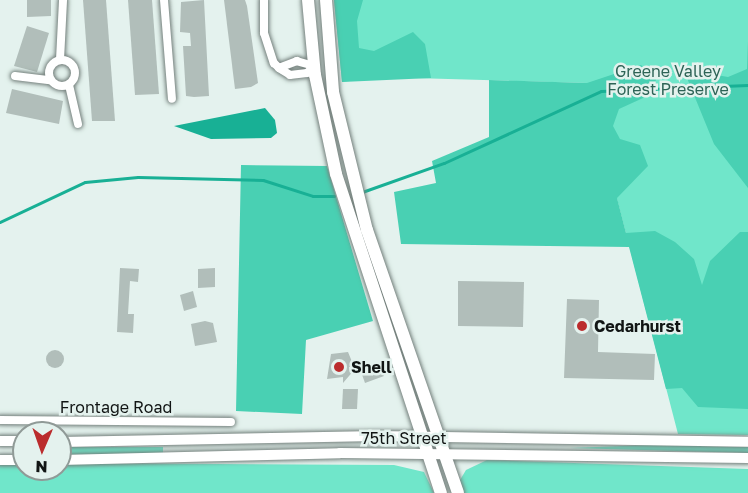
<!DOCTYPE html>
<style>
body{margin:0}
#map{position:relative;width:748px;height:493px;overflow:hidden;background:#e4f2ee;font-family:"Golos Text",sans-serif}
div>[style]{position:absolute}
.green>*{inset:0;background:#70e6ca}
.forest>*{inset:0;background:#49d0b3}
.water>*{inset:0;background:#18b095}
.stream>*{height:3px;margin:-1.5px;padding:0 1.5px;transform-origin:1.5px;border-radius:1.5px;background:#18b095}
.building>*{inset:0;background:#b1beba}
.round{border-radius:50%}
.roads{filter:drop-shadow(0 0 2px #74807c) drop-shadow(0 0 2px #74807c)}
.street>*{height:8px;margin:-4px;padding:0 4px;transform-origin:4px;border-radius:4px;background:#fff}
.street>.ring{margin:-4px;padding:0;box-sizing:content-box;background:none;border:8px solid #fff;border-radius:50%}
.secondary>*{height:10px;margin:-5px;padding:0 5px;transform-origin:5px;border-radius:5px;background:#fff}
.primary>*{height:12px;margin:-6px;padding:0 6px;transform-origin:6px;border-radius:6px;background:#fff}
.dots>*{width:16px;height:16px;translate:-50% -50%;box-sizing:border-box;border:3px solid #e4f2ee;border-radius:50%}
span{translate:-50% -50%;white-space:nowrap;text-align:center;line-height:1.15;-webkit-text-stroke:5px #e4f2ee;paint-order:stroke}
.park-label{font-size:16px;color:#2d6356}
.poi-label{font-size:16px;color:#111514;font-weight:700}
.left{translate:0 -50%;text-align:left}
.street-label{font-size:16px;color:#111514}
.north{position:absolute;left:12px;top:421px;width:60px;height:60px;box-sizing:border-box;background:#e4f2ee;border:2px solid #909a97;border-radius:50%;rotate:182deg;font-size:16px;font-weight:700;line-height:24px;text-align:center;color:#111514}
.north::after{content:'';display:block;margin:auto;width:21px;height:27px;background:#bb2c2d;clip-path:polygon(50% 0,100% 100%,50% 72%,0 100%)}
</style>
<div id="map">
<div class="green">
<i style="clip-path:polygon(334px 0,748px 0,748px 435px,678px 434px,587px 83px,378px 77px,342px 82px)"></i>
<i style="clip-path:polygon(649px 445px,748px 447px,748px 453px,570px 448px)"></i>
<i style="clip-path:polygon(60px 447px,163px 447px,163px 454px,60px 455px)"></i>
<i style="clip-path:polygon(487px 460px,748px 469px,748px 493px,463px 493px,460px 480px,466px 470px)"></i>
<i style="clip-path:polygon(0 463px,24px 463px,24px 469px,60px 469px,60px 463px,394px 465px,424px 472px,434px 493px,0 493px)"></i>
</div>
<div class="forest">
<i style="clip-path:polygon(334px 0,363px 0,357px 21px,359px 48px,374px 51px,413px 32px,425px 44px,431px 78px,342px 82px)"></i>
<i style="clip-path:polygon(748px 41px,748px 188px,714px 144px,687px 78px,705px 73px,728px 77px,747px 69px)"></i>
<i style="clip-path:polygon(641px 65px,656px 79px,654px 93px,619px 109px,613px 126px,620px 139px,640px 145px,648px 166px,617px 198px,626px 233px,655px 231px,675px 242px,694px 259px,702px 285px,710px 261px,740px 232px,748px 232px,748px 409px,698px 407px,682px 388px,666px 389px,629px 247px,401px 244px,394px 192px,436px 183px,432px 161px,489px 137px,489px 80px,587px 83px)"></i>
<i style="clip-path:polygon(241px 165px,327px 166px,373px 321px,306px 340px,302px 414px,236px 411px)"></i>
</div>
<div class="water">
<i style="clip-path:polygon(265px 108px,275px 120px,277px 133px,271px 138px,211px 139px,174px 126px)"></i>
</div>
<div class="stream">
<i style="left:362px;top:192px;width:87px;rotate:-19.5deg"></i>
<i style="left:444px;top:163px;width:173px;rotate:-24.6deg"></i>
<i style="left:601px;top:91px;width:147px;rotate:-2.3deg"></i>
<i style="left:0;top:222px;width:94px;rotate:-25.2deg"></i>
<i style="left:85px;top:182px;width:53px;rotate:-5.4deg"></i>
<i style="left:138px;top:177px;width:125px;rotate:1.4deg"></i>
<i style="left:263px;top:180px;width:52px;rotate:17.7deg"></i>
<i style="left:313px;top:196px;width:21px"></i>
</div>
<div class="building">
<i style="clip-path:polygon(27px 0,51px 0,51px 16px,27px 17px)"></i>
<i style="clip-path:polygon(83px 0,106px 0,115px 121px,92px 121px)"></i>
<i style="clip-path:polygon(128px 0,152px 0,159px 94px,135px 95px)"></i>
<i style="clip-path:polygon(204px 0,209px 96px,194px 97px,186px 96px,183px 46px,191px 46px,190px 33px,180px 32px,181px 2px)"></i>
<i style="clip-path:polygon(224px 0,245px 0,247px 6px,258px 83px,251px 87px,235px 89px)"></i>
<i style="clip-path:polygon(27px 26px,49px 33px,37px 72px,14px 66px)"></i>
<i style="clip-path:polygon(12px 89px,63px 101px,59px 124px,6px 113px)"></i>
<i style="clip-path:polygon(120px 268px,139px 269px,138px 282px,130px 281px,128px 314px,134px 314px,133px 333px,117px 332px)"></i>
<i style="clip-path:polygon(215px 268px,215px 287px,198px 288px,198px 269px)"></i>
<i style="clip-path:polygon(458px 281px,524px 282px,523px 327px,458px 326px)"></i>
<i style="clip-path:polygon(193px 291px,197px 307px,184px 311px,180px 295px)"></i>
<i style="clip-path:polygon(567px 299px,599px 300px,598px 352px,655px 354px,654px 380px,564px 378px)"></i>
<i style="clip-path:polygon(205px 321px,213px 323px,217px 342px,195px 346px,191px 324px)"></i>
<i class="round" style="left:46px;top:350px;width:18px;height:18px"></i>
<i style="clip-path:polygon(348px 352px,355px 369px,343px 383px,343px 377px,327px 379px,331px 354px)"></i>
<i style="clip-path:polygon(379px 362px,384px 376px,365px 383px,360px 369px)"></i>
<i style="clip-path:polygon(343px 389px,358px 389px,357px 409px,342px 409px)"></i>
</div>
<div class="roads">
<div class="street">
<i style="left:164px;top:0;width:99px;rotate:85.4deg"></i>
<i style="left:264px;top:0;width:33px;rotate:90deg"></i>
<i style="left:264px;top:33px;width:32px;rotate:72deg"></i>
<i style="left:274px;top:63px;width:7px;rotate:45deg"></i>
<i style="left:279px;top:68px;width:13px;rotate:32deg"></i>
<i style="left:290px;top:75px;width:17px;rotate:-7deg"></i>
<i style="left:307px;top:73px;width:10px;rotate:-45deg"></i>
<i style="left:314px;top:66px;width:18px;rotate:-164deg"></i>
<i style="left:297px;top:61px;width:19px;rotate:159deg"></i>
<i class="ring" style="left:49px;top:60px;width:18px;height:18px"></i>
<i style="left:60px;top:60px;width:60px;rotate:-87.1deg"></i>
<i style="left:15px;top:76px;width:35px;rotate:7deg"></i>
<i style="left:69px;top:85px;width:40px;rotate:77deg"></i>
<i style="left:0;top:420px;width:231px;rotate:0.5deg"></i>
</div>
<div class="secondary">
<i style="left:0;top:441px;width:24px"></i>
<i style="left:60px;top:442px;width:317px;rotate:-1.1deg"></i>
<i style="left:377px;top:436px;width:371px;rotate:0.9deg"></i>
<i style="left:0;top:460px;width:24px"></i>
<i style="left:60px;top:460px;width:280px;rotate:-1.4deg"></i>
<i style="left:340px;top:453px;width:408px;rotate:0.7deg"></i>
</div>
<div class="primary">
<i style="left:308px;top:0;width:75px;rotate:84.7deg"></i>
<i style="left:315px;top:75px;width:101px;rotate:78deg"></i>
<i style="left:336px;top:174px;width:336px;rotate:71.8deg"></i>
<i style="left:326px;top:0;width:92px;rotate:85.6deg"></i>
<i style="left:333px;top:92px;width:142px;rotate:76.2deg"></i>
<i style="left:367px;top:230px;width:278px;rotate:70.9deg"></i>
</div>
</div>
<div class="dots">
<i style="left:582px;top:326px;background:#bb2c2d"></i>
<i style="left:339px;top:367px;background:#bb2c2d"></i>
</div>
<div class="park-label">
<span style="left:668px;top:80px">Greene Valley<br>Forest Preserve</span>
</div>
<div class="poi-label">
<span class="left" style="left:594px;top:326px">Cedarhurst</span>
<span class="left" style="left:351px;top:367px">Shell</span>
</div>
<div class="street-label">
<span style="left:116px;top:407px">Frontage Road</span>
<span style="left:404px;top:438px">75th Street</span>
</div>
<div class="north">N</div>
</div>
